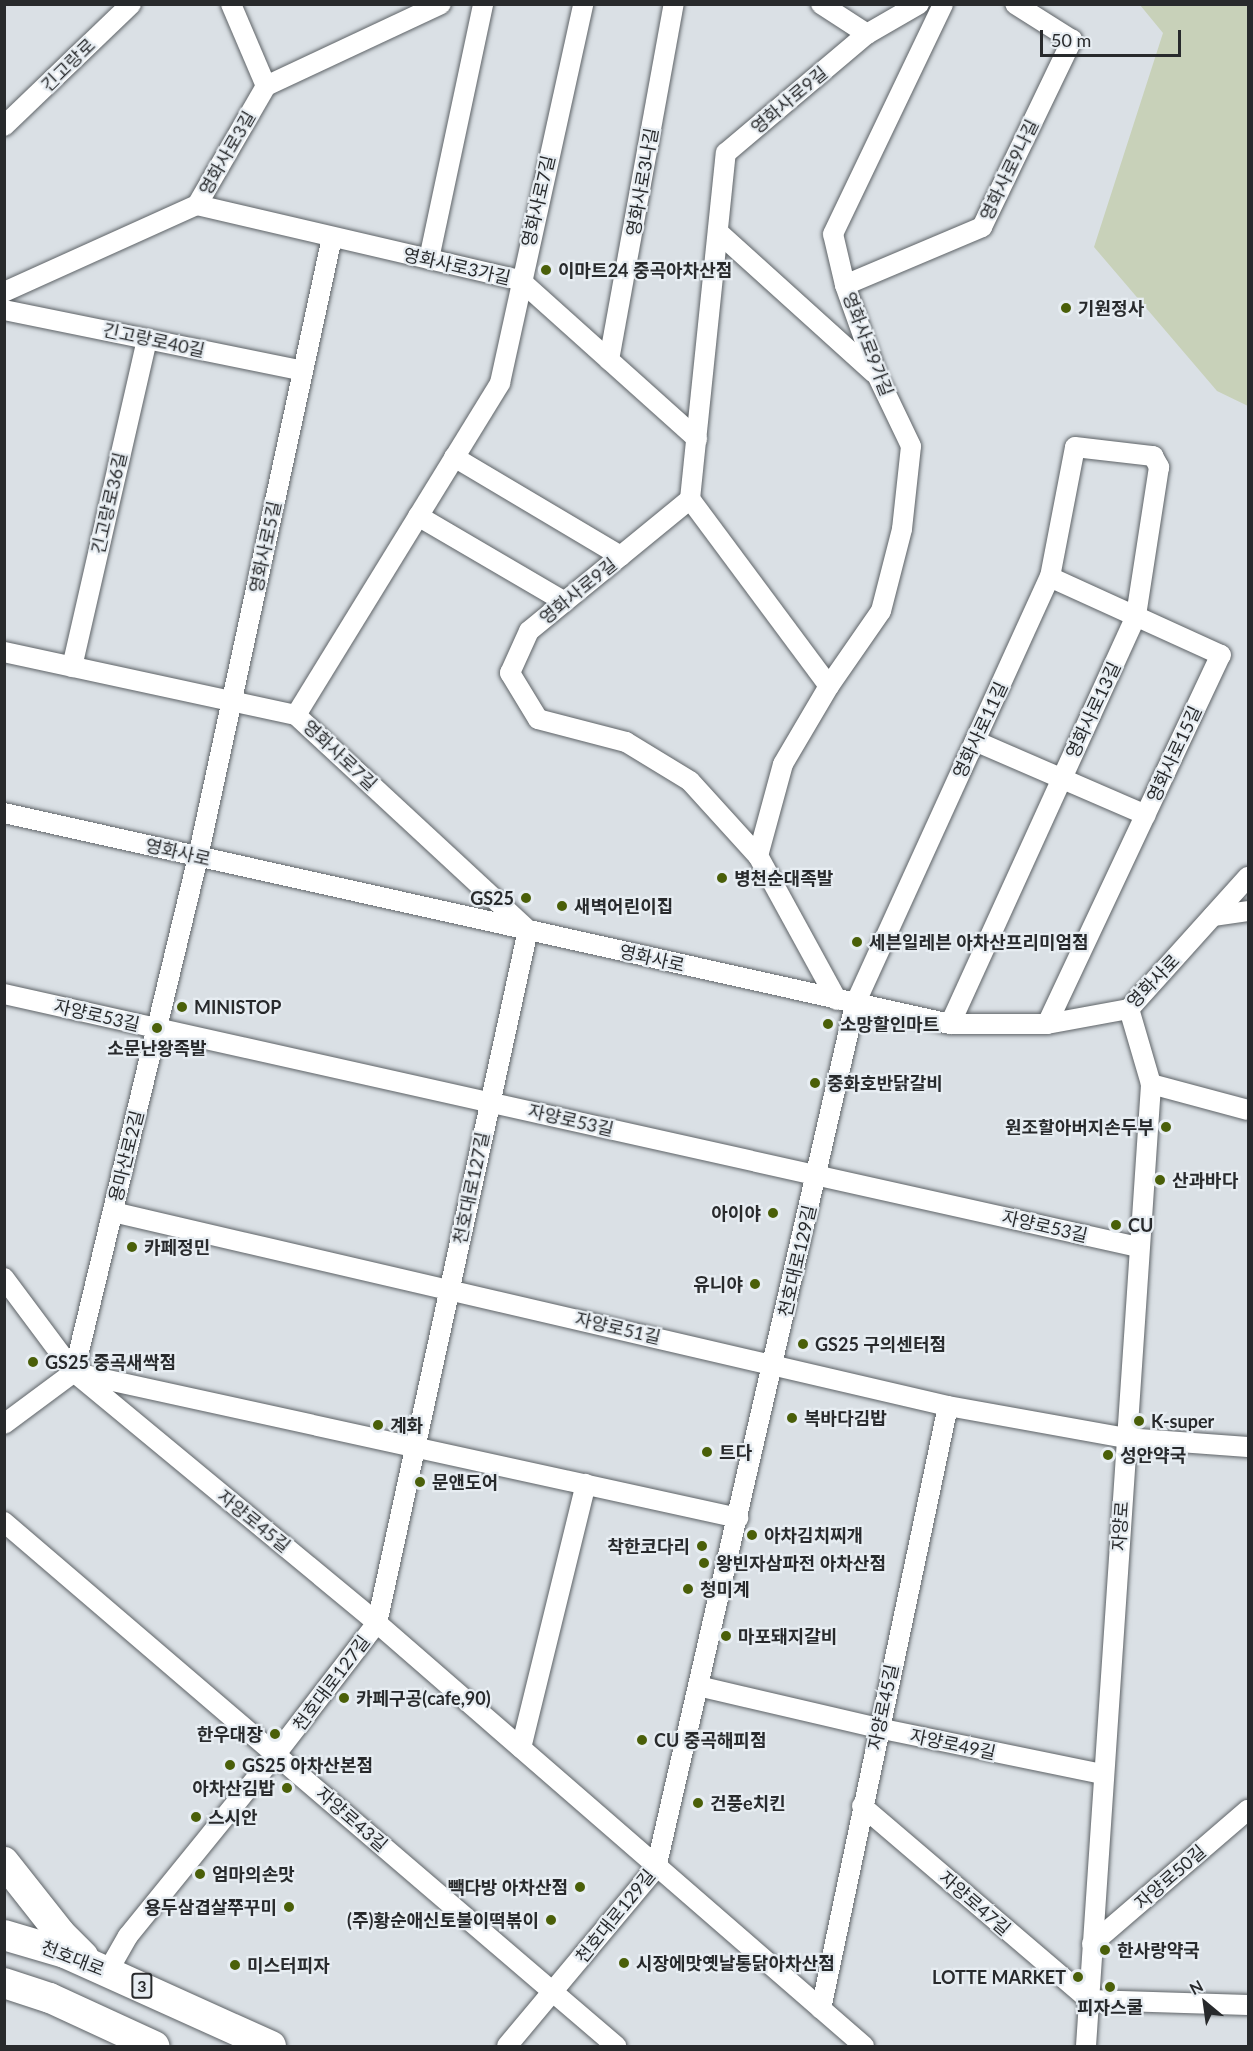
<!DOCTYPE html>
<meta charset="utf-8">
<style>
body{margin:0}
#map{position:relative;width:1253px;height:2051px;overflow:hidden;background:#dae0e5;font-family:Lato,"Noto Sans KR",sans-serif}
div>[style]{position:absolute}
.green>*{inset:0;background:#c8d1b9}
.roads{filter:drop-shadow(0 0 2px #5e6367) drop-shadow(0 0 2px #5e6367)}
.minor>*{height:20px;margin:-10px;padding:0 10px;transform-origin:10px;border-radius:10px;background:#fff}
.primary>*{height:30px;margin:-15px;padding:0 15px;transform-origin:15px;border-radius:15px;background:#fff}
.dots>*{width:16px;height:16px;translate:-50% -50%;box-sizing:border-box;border:3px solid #e7edf2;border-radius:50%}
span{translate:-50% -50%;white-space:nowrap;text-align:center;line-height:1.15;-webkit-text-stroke:4.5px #e7edf2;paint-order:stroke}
.shield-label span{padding:2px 4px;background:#e7edf2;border:2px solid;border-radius:4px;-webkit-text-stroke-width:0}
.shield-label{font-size:16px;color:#282a2c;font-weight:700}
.street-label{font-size:18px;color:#282a2c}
.poi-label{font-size:18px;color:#282a2c;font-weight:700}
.left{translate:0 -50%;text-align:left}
.right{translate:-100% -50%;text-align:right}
.frame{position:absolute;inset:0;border:6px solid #282a2c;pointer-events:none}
.north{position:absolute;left:1175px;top:1973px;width:60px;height:60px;-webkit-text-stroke:4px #e7edf2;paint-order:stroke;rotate:331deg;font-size:16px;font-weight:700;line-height:24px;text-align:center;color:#282a2c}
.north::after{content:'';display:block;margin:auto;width:21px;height:27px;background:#282a2c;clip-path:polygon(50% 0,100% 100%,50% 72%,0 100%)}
.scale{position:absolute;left:1040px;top:30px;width:141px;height:27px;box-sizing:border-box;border:3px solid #282a2c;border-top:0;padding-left:8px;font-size:18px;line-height:21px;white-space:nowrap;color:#282a2c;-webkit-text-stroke:4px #e7edf2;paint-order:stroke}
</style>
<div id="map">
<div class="green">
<i style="clip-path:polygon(1140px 5px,1248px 5px,1248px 406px,1217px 391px,1094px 247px,1163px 33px)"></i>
</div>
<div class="roads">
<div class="minor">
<i style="left:231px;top:4px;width:89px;rotate:66.9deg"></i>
<i style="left:821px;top:4px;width:55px;rotate:33.1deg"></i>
<i style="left:4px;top:126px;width:176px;rotate:-43.8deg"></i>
<i style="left:197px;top:205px;width:332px;rotate:13.1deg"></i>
<i style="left:520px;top:280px;width:238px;rotate:41.9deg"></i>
<i style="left:718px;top:232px;width:210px;rotate:42.1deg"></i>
<i style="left:429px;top:259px;width:261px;rotate:-78deg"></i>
<i style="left:845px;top:285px;width:149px;rotate:-22.9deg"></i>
<i style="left:982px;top:227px;width:208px;rotate:-64.3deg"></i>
<i style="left:1072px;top:40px;width:67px;rotate:-147.7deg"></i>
<i style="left:4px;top:292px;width:212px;rotate:-24.3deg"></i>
<i style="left:197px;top:205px;width:138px;rotate:-59.9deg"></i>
<i style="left:266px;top:86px;width:193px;rotate:-25.1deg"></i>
<i style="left:4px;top:310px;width:305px;rotate:11.5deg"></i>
<i style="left:609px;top:360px;width:362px;rotate:-79.7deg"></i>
<i style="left:454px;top:457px;width:194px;rotate:30.7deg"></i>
<i style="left:690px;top:499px;width:233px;rotate:53.4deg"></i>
<i style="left:418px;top:516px;width:170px;rotate:30.3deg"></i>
<i style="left:4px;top:652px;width:299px;rotate:12.2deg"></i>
<i style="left:72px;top:667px;width:336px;rotate:-77.1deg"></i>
<i style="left:296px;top:715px;width:390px;rotate:-58.4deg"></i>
<i style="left:500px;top:383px;width:388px;rotate:-77.6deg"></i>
<i style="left:975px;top:741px;width:186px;rotate:23.4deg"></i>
<i style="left:4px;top:813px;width:969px;rotate:12.57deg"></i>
<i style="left:950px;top:1024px;width:97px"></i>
<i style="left:1047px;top:1024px;width:83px;rotate:-10.4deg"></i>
<i style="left:1129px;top:1009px;width:178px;rotate:-48deg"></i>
<i style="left:758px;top:856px;width:95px;rotate:-74.8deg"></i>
<i style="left:783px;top:764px;width:91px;rotate:-59.5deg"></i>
<i style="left:829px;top:686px;width:91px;rotate:-55.3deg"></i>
<i style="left:881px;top:611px;width:85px;rotate:-75.6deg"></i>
<i style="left:902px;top:529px;width:83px;rotate:-83.8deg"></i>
<i style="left:911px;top:446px;width:79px;rotate:-115.6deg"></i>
<i style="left:877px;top:375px;width:96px;rotate:-109.6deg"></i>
<i style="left:845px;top:285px;width:52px;rotate:-103.2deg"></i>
<i style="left:833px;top:234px;width:255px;rotate:-64.4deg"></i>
<i style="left:1213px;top:916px;width:35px;rotate:-8deg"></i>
<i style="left:4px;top:994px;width:1162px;rotate:12.58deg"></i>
<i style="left:837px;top:1000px;width:164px;rotate:-118.7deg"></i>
<i style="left:758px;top:856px;width:101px;rotate:-132.2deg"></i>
<i style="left:690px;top:781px;width:75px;rotate:-148.6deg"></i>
<i style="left:626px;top:742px;width:91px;rotate:-165.4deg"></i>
<i style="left:538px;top:719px;width:54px;rotate:-121.3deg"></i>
<i style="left:510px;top:673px;width:46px;rotate:-65.7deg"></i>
<i style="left:529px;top:631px;width:208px;rotate:-39.3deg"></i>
<i style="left:690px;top:499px;width:348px;rotate:-84.1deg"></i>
<i style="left:726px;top:153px;width:185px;rotate:-40.2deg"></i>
<i style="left:867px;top:34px;width:60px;rotate:-30deg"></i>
<i style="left:1047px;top:1024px;width:408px;rotate:-64.8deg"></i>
<i style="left:1221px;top:655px;width:188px;rotate:-155.5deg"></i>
<i style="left:1151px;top:1084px;width:100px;rotate:15deg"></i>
<i style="left:113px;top:1212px;width:857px;rotate:13.08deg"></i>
<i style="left:948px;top:1406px;width:180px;rotate:10.2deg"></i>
<i style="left:1125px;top:1438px;width:123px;rotate:4.2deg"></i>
<i style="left:4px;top:1278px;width:117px;rotate:53.3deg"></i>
<i style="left:74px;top:1372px;width:393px;rotate:39.6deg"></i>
<i style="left:377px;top:1623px;width:645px;rotate:40.98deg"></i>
<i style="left:76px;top:1373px;width:678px;rotate:12.35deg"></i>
<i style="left:4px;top:1424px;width:87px;rotate:-36.6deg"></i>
<i style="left:74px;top:1372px;width:530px;rotate:-76.46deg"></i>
<i style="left:198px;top:857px;width:634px;rotate:-77.8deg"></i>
<i style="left:4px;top:1522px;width:806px;rotate:40.57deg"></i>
<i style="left:698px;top:1686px;width:185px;rotate:13.1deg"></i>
<i style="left:878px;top:1728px;width:230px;rotate:11.6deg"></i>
<i style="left:521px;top:1748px;width:272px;rotate:-76.2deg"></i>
<i style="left:862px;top:1806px;width:299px;rotate:40.5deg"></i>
<i style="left:1089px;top:2000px;width:159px;rotate:1.8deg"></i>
<i style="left:1092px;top:1944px;width:206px;rotate:-40.7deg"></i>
<i style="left:108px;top:1971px;width:40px;rotate:-60.3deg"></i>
<i style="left:128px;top:1936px;width:235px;rotate:-50.9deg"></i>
<i style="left:276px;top:1754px;width:165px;rotate:-52.4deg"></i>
<i style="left:377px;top:1623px;width:709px;rotate:-77.71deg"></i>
<i style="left:528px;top:930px;width:316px;rotate:-137.2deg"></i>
<i style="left:821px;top:2009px;width:616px;rotate:-78.11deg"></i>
<i style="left:507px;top:2046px;width:232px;rotate:-50.1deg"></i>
<i style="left:656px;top:1868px;width:887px;rotate:-77.03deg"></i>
<i style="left:855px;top:1004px;width:469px;rotate:-65.5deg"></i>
<i style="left:1050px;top:577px;width:132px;rotate:-79.1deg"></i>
<i style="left:1075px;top:447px;width:79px;rotate:6.6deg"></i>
<i style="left:1153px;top:456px;width:13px;rotate:61deg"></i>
<i style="left:1159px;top:467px;width:151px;rotate:98.8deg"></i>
<i style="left:1136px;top:616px;width:448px;rotate:114.5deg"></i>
<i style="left:1086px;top:2046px;width:964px;rotate:-86.13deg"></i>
<i style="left:1151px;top:1084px;width:78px;rotate:-106.3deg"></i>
</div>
<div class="primary">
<i style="left:4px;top:1862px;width:90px;rotate:51.7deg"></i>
<i style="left:60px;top:1933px;width:33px;rotate:45deg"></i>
<i style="left:4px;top:1935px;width:64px;rotate:16.4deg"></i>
<i style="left:65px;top:1953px;width:226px;rotate:24.3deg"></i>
<i style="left:4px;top:1983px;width:48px;rotate:18.1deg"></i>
<i style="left:50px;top:1998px;width:115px;rotate:24.8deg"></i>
</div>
</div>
<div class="dots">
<i style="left:546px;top:270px;background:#4a5f09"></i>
<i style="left:1066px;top:308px;background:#4a5f09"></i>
<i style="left:722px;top:878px;background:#4a5f09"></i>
<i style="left:526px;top:898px;background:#4a5f09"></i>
<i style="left:562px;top:906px;background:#4a5f09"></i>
<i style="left:857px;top:942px;background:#4a5f09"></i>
<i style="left:182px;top:1007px;background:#4a5f09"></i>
<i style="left:828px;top:1024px;background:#4a5f09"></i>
<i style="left:157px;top:1028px;background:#4a5f09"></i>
<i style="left:815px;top:1083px;background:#4a5f09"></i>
<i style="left:1166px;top:1127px;background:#4a5f09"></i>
<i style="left:1160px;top:1180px;background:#4a5f09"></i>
<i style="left:773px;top:1213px;background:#4a5f09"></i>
<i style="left:1116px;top:1225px;background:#4a5f09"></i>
<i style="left:132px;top:1247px;background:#4a5f09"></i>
<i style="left:755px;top:1284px;background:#4a5f09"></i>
<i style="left:803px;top:1344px;background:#4a5f09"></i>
<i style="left:33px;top:1362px;background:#4a5f09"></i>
<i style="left:792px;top:1418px;background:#4a5f09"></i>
<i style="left:1139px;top:1421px;background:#4a5f09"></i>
<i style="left:378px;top:1425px;background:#4a5f09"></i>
<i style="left:707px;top:1452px;background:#4a5f09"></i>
<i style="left:1108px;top:1455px;background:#4a5f09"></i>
<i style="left:420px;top:1482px;background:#4a5f09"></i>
<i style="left:752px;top:1535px;background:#4a5f09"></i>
<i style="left:702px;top:1546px;background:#4a5f09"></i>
<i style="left:704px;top:1563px;background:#4a5f09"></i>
<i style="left:688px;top:1589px;background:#4a5f09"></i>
<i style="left:726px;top:1636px;background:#4a5f09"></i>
<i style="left:344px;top:1698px;background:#4a5f09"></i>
<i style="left:275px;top:1734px;background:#4a5f09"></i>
<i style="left:642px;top:1740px;background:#4a5f09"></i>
<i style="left:230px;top:1765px;background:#4a5f09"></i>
<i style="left:287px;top:1788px;background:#4a5f09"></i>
<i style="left:698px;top:1803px;background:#4a5f09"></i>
<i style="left:196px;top:1817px;background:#4a5f09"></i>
<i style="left:200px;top:1874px;background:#4a5f09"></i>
<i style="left:580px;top:1887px;background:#4a5f09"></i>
<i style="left:289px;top:1907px;background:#4a5f09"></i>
<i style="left:551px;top:1920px;background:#4a5f09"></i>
<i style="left:1105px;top:1950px;background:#4a5f09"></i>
<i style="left:624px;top:1963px;background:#4a5f09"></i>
<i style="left:235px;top:1965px;background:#4a5f09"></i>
<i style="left:1078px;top:1977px;background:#4a5f09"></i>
<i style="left:1110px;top:1987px;background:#4a5f09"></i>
</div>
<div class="shield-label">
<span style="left:142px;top:1986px">3</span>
</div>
<div class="street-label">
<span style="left:68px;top:65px;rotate:-44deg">긴고랑로</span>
<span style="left:789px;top:100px;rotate:-40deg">영화사로9길</span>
<span style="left:227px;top:153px;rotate:-60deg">영화사로3길</span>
<span style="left:1009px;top:170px;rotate:-64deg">영화사로9나길</span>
<span style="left:642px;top:182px;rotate:-80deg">영화사로3나길</span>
<span style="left:538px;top:201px;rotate:-77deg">영화사로7길</span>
<span style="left:457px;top:266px;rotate:13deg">영화사로3가길</span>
<span style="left:154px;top:340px;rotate:12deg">긴고랑로40길</span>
<span style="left:868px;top:344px;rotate:69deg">영화사로9가길</span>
<span style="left:109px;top:503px;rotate:-77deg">긴고랑로36길</span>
<span style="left:265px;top:547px;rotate:-78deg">영화사로5길</span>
<span style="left:578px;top:591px;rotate:-39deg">영화사로9길</span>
<span style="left:1093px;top:710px;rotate:-65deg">영화사로13길</span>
<span style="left:980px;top:730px;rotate:-65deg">영화사로11길</span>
<span style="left:1174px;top:754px;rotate:-65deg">영화사로15길</span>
<span style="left:340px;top:755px;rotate:43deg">영화사로7길</span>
<span style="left:178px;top:852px;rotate:13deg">영화사로</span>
<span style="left:652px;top:958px;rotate:13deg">영화사로</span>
<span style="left:1153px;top:981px;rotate:-46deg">영화사로</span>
<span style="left:97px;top:1015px;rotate:13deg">자양로53길</span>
<span style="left:571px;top:1120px;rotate:13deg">자양로53길</span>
<span style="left:126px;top:1156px;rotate:-76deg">용마산로2길</span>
<span style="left:471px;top:1188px;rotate:-78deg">천호대로127길</span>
<span style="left:1045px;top:1226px;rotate:13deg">자양로53길</span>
<span style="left:797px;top:1261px;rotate:-77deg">천호대로129길</span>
<span style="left:618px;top:1328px;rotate:13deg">자양로51길</span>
<span style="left:254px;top:1521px;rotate:39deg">자양로45길</span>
<span style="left:1120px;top:1526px;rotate:-86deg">자양로</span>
<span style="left:331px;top:1683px;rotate:-53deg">천호대로127길</span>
<span style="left:883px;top:1707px;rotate:-78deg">자양로45길</span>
<span style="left:953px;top:1744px;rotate:12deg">자양로49길</span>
<span style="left:352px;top:1819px;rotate:41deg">자양로43길</span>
<span style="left:1170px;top:1877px;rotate:-41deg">자양로50길</span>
<span style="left:975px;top:1903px;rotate:41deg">자양로47길</span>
<span style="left:615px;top:1916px;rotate:-51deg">천호대로129길</span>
<span style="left:73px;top:1958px;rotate:21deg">천호대로</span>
</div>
<div class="poi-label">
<span class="left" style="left:558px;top:270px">이마트24 중곡아차산점</span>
<span class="left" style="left:1078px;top:308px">기원정사</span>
<span class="left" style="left:734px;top:878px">병천순대족발</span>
<span class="right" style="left:514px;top:898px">GS25</span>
<span class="left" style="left:574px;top:906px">새벽어린이집</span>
<span class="left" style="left:869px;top:942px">세븐일레븐 아차산프리미엄점</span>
<span class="left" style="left:194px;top:1007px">MINISTOP</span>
<span class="left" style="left:840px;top:1024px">소망할인마트</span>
<span style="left:157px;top:1048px">소문난왕족발</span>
<span class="left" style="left:827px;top:1083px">중화호반닭갈비</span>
<span class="right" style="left:1154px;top:1127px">원조할아버지손두부</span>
<span class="left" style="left:1172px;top:1180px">산과바다</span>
<span class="right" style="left:761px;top:1213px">아이야</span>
<span class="left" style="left:1128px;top:1225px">CU</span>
<span class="left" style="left:144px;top:1247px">카페정민</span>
<span class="right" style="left:743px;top:1284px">유니야</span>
<span class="left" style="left:815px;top:1344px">GS25 구의센터점</span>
<span class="left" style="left:45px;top:1362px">GS25 중곡새싹점</span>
<span class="left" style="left:804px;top:1418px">복바다김밥</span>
<span class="left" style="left:1151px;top:1421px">K-super</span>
<span class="left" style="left:390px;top:1425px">계화</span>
<span class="left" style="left:719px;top:1452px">트다</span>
<span class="left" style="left:1120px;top:1455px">성안약국</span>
<span class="left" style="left:432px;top:1482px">문앤도어</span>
<span class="left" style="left:764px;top:1535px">아차김치찌개</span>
<span class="right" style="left:690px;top:1546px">착한코다리</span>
<span class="left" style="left:716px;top:1563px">왕빈자삼파전 아차산점</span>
<span class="left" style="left:700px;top:1589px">청미계</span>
<span class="left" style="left:738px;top:1636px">마포돼지갈비</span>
<span class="left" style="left:356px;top:1698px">카페구공(cafe,90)</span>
<span class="right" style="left:263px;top:1734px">한우대장</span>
<span class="left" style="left:654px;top:1740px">CU 중곡해피점</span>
<span class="left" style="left:242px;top:1765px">GS25 아차산본점</span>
<span class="right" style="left:275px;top:1788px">아차산김밥</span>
<span class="left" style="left:710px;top:1803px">건풍e치킨</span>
<span class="left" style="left:208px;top:1817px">스시안</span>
<span class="left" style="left:212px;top:1874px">엄마의손맛</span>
<span class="right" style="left:568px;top:1887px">빽다방 아차산점</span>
<span class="right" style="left:277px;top:1907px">용두삼겹살쭈꾸미</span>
<span class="right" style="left:539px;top:1920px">(주)황순애신토불이떡볶이</span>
<span class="left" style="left:1117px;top:1950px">한사랑약국</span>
<span class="left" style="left:636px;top:1963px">시장에맛옛날통닭아차산점</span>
<span class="left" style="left:247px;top:1965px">미스터피자</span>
<span class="right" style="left:1066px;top:1977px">LOTTE MARKET</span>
<span style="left:1110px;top:2007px">피자스쿨</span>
</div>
<div class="frame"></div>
<div class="north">N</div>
<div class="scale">50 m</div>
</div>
